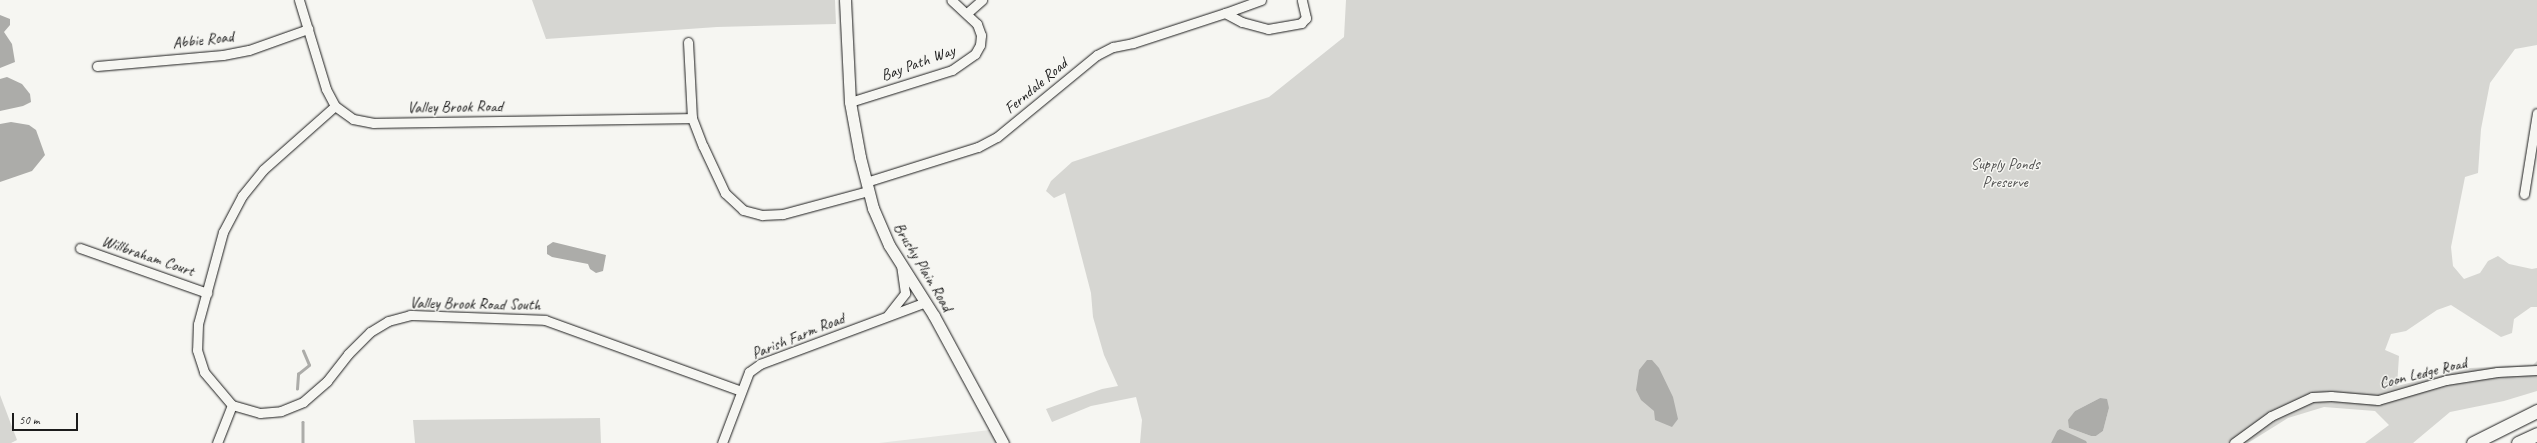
<!DOCTYPE html>
<style>
body{margin:0}
#map{position:relative;width:2537px;height:443px;overflow:hidden;background:#f6f6f2;font-family:Caveat,sans-serif}
div>[style]{position:absolute}
.built>*{inset:0;background:#e6e6e2}
.green>*{inset:0;background:#d6d6d2}
.water>*{inset:0;background:#acaca9}
.stream>*{height:2.5px;margin:-1.25px;padding:0 1.25px;transform-origin:1.25px;border-radius:1.25px;background:#acaca9}
.roads{filter:drop-shadow(0 0 1px #1c1c1c) drop-shadow(0 0 1px #1c1c1c)}
.minor>*{height:9px;margin:-4.5px;padding:0 4.5px;transform-origin:4.5px;border-radius:4.5px;background:#f6f6f2}
.major>*{height:11px;margin:-5.5px;padding:0 5.5px;transform-origin:5.5px;border-radius:5.5px;background:#f6f6f2}
.highway>*{height:13px;margin:-6.5px;padding:0 6.5px;transform-origin:6.5px;border-radius:6.5px;background:#f6f6f2}
span{translate:-50% -50%;white-space:nowrap;text-align:center;line-height:1.15;-webkit-text-stroke:3px #f6f6f2;paint-order:stroke}
.street-label{font-size:16px;color:#1c1c1c}
.park-label{font-size:16px;color:#545453}
.scale{position:absolute;left:12px;top:413px;width:66px;height:18px;box-sizing:border-box;border:2px solid #1c1c1c;border-top:0;padding-left:5px;font-size:12px;line-height:14px;white-space:nowrap;color:#1c1c1c;-webkit-text-stroke:3px #f6f6f2;paint-order:stroke}
</style>
<div id="map">
<div class="built">
<i style="clip-path:polygon(990px 430px,997px 443px,879px 443px)"></i>
</div>
<div class="green">
<i style="clip-path:polygon(532px 0,835px 0,836px 24px,717px 27px,546px 39px)"></i>
<i style="clip-path:polygon(evenodd,1346px 0,2537px 0,2537px 45px,2515px 49px,2490px 83px,2481px 129px,2478px 173px,2465px 177px,2451px 247px,2453px 266px,2464px 279px,2480px 273px,2488px 261px,2498px 256px,2509px 264px,2532px 269px,2537px 268px,2537px 307px,2531px 307px,2514px 319px,2512px 333px,2501px 337px,2451px 305px,2437px 310px,2406px 331px,2391px 334px,2385px 350px,2399px 356px,2397px 386px,2470px 368px,2533px 365px,2537px 361px,2537px 391px,2504px 401px,2450px 412px,2413px 443px,2365px 443px,2389px 425px,2375px 411px,2324px 407px,2288px 418px,2248px 443px,2087px 443px,2057px 431px,2051px 443px,1140px 443px,1142px 420px,1136px 397px,1091px 406px,1052px 422px,1046px 409px,1102px 389px,1118px 386px,1104px 355px,1093px 317px,1091px 293px,1065px 193px,1054px 198px,1046px 191px,1051px 181px,1072px 162px,1269px 97px,1344px 37px,1346px 0,2100px 398px,2109px 408px,2103px 431px,2096px 436px,2091px 436px,2069px 428px,2075px 411px,2100px 398px)"></i>
<i style="clip-path:polygon(0 395px,17px 440px,11px 443px,0 443px)"></i>
<i style="clip-path:polygon(600px 418px,601px 443px,415px 443px,413px 420px)"></i>
</div>
<div class="water">
<i style="clip-path:polygon(0 15px,10px 19px,10px 25px,4px 32px,12px 44px,15px 62px,0 68px)"></i>
<i style="clip-path:polygon(7px 77px,22px 84px,30px 94px,31px 102px,23px 106px,0 111px,0 79px)"></i>
<i style="clip-path:polygon(11px 122px,29px 125px,36px 130px,45px 155px,32px 171px,0 182px,0 124px)"></i>
<i style="clip-path:polygon(553px 242px,606px 255px,603px 271px,596px 273px,590px 269px,588px 264px,552px 257px,547px 254px,547px 246px)"></i>
<i style="clip-path:polygon(1647px 360px,1652px 360px,1659px 368px,1673px 397px,1678px 419px,1672px 427px,1655px 420px,1654px 411px,1641px 400px,1636px 390px,1639px 370px)"></i>
<i style="clip-path:polygon(2100px 398px,2107px 399px,2109px 408px,2103px 431px,2096px 436px,2091px 436px,2069px 428px,2068px 420px,2075px 411px)"></i>
<i style="clip-path:polygon(2060px 429px,2086px 441px,2087px 443px,2051px 443px,2057px 431px)"></i>
</div>
<div class="stream">
<i style="left:297px;top:389px;width:15px;rotate:-86deg"></i>
<i style="left:298px;top:374px;width:14px;rotate:-39deg"></i>
<i style="left:309px;top:365px;width:15px;rotate:-113deg"></i>
<i style="left:303px;top:422px;width:21px;rotate:90deg"></i>
</div>
<div class="roads">
<div class="minor">
<i style="left:299px;top:0;width:93px;rotate:73.1deg"></i>
<i style="left:326px;top:89px;width:19px;rotate:62deg"></i>
<i style="left:335px;top:106px;width:22px;rotate:36deg"></i>
<i style="left:353px;top:119px;width:21px;rotate:11deg"></i>
<i style="left:374px;top:123px;width:318px;rotate:-0.9deg"></i>
<i style="left:1261px;top:0;width:38px;rotate:160deg"></i>
<i style="left:1225px;top:13px;width:19px;rotate:28deg"></i>
<i style="left:1242px;top:22px;width:27px;rotate:15deg"></i>
<i style="left:1268px;top:29px;width:34px;rotate:-10deg"></i>
<i style="left:1301px;top:23px;width:7px;rotate:-45deg"></i>
<i style="left:1306px;top:18px;width:18px;rotate:-103deg"></i>
<i style="left:967px;top:13px;width:20px;rotate:-41deg"></i>
<i style="left:688px;top:42px;width:76px;rotate:87deg"></i>
<i style="left:692px;top:118px;width:30px;rotate:69deg"></i>
<i style="left:703px;top:146px;width:52px;rotate:64.9deg"></i>
<i style="left:725px;top:193px;width:25px;rotate:43deg"></i>
<i style="left:743px;top:210px;width:20px;rotate:15deg"></i>
<i style="left:762px;top:215px;width:21px;rotate:-3deg"></i>
<i style="left:783px;top:214px;width:88px;rotate:-15.1deg"></i>
<i style="left:97px;top:66px;width:126px;rotate:-5deg"></i>
<i style="left:223px;top:55px;width:26px;rotate:-11deg"></i>
<i style="left:249px;top:50px;width:63px;rotate:-19.6deg"></i>
<i style="left:850px;top:102px;width:107px;rotate:-17.4deg"></i>
<i style="left:952px;top:70px;width:28px;rotate:-35deg"></i>
<i style="left:975px;top:54px;width:10px;rotate:-61deg"></i>
<i style="left:980px;top:45px;width:10px;rotate:-84deg"></i>
<i style="left:981px;top:35px;width:12px;rotate:-110deg"></i>
<i style="left:977px;top:24px;width:35px;rotate:-137deg"></i>
<i style="left:335px;top:106px;width:96px;rotate:138.4deg"></i>
<i style="left:263px;top:170px;width:33px;rotate:129deg"></i>
<i style="left:242px;top:196px;width:41px;rotate:117.8deg"></i>
<i style="left:223px;top:232px;width:95px;rotate:105.2deg"></i>
<i style="left:198px;top:324px;width:26px;rotate:92deg"></i>
<i style="left:197px;top:350px;width:23px;rotate:72deg"></i>
<i style="left:204px;top:372px;width:43px;rotate:49.7deg"></i>
<i style="left:232px;top:405px;width:29px;rotate:16deg"></i>
<i style="left:260px;top:413px;width:21px;rotate:-5deg"></i>
<i style="left:281px;top:411px;width:24px;rotate:-22deg"></i>
<i style="left:303px;top:402px;width:32px;rotate:-41deg"></i>
<i style="left:327px;top:381px;width:34px;rotate:-52deg"></i>
<i style="left:348px;top:354px;width:31px;rotate:-45deg"></i>
<i style="left:370px;top:332px;width:21px;rotate:-31deg"></i>
<i style="left:388px;top:321px;width:23px;rotate:-15deg"></i>
<i style="left:410px;top:315px;width:135px;rotate:2.1deg"></i>
<i style="left:545px;top:320px;width:208px;rotate:19.9deg"></i>
<i style="left:866px;top:182px;width:117px;rotate:-17.4deg"></i>
<i style="left:978px;top:147px;width:21px;rotate:-28deg"></i>
<i style="left:997px;top:137px;width:129px;rotate:-39.4deg"></i>
<i style="left:1097px;top:55px;width:18px;rotate:-27deg"></i>
<i style="left:1113px;top:47px;width:20px;rotate:-11deg"></i>
<i style="left:1133px;top:43px;width:97px;rotate:-18.1deg"></i>
<i style="left:2524px;top:194px;width:82px;rotate:-80.9deg"></i>
<i style="left:80px;top:248px;width:135px;rotate:19.5deg"></i>
<i style="left:888px;top:315px;width:28px;rotate:-52deg"></i>
<i style="left:905px;top:293px;width:27px;rotate:-98deg"></i>
<i style="left:217px;top:443px;width:41px;rotate:-68.5deg"></i>
<i style="left:722px;top:443px;width:76px;rotate:-69.2deg"></i>
<i style="left:749px;top:372px;width:14px;rotate:-36deg"></i>
<i style="left:760px;top:364px;width:177px;rotate:-20.5deg"></i>
<i style="left:2234px;top:443px;width:46px;rotate:-36.1deg"></i>
<i style="left:2271px;top:416px;width:45px;rotate:-24.9deg"></i>
<i style="left:2312px;top:397px;width:19px;rotate:-3deg"></i>
<i style="left:2331px;top:396px;width:47px;rotate:4.9deg"></i>
<i style="left:2378px;top:400px;width:71px;rotate:-16.4deg"></i>
<i style="left:2446px;top:380px;width:52px;rotate:-8.9deg"></i>
<i style="left:2497px;top:372px;width:40px;rotate:-2.9deg"></i>
</div>
<div class="major">
<i style="left:845px;top:0;width:102px;rotate:87.2deg"></i>
<i style="left:850px;top:102px;width:56px;rotate:79.7deg"></i>
<i style="left:860px;top:157px;width:53px;rotate:75.7deg"></i>
<i style="left:873px;top:208px;width:40px;rotate:66.6deg"></i>
<i style="left:889px;top:245px;width:84px;rotate:57.6deg"></i>
<i style="left:934px;top:316px;width:145px;rotate:61.5deg"></i>
</div>
<div class="highway">
<i style="left:2473px;top:443px;width:72px;rotate:-26.6deg"></i>
<i style="left:2518px;top:443px;width:21px;rotate:-25deg"></i>
</div>
</div>
<div class="street-label">
<span style="left:203px;top:40px;rotate:-7deg">Abbie Road</span>
<span style="left:918px;top:63px;rotate:-20deg">Bay Path Way</span>
<span style="left:1036px;top:86px;rotate:-40deg">Ferndale Road</span>
<span style="left:455px;top:107px;rotate:-1deg">Valley Brook Road</span>
<span style="left:148px;top:256px;rotate:19deg">Willbraham Court</span>
<span style="left:923px;top:267px;rotate:59deg">Brushy Plain Road</span>
<span style="left:475px;top:304px;rotate:1deg">Valley Brook Road South</span>
<span style="left:798px;top:336px;rotate:-22deg">Parish Farm Road</span>
<span style="left:2423px;top:373px;rotate:-14deg">Coon Ledge Road</span>
</div>
<div class="park-label">
<span style="left:2005px;top:173px">Supply Ponds<br>Preserve</span>
</div>
<div class="scale">50 m</div>
</div>
